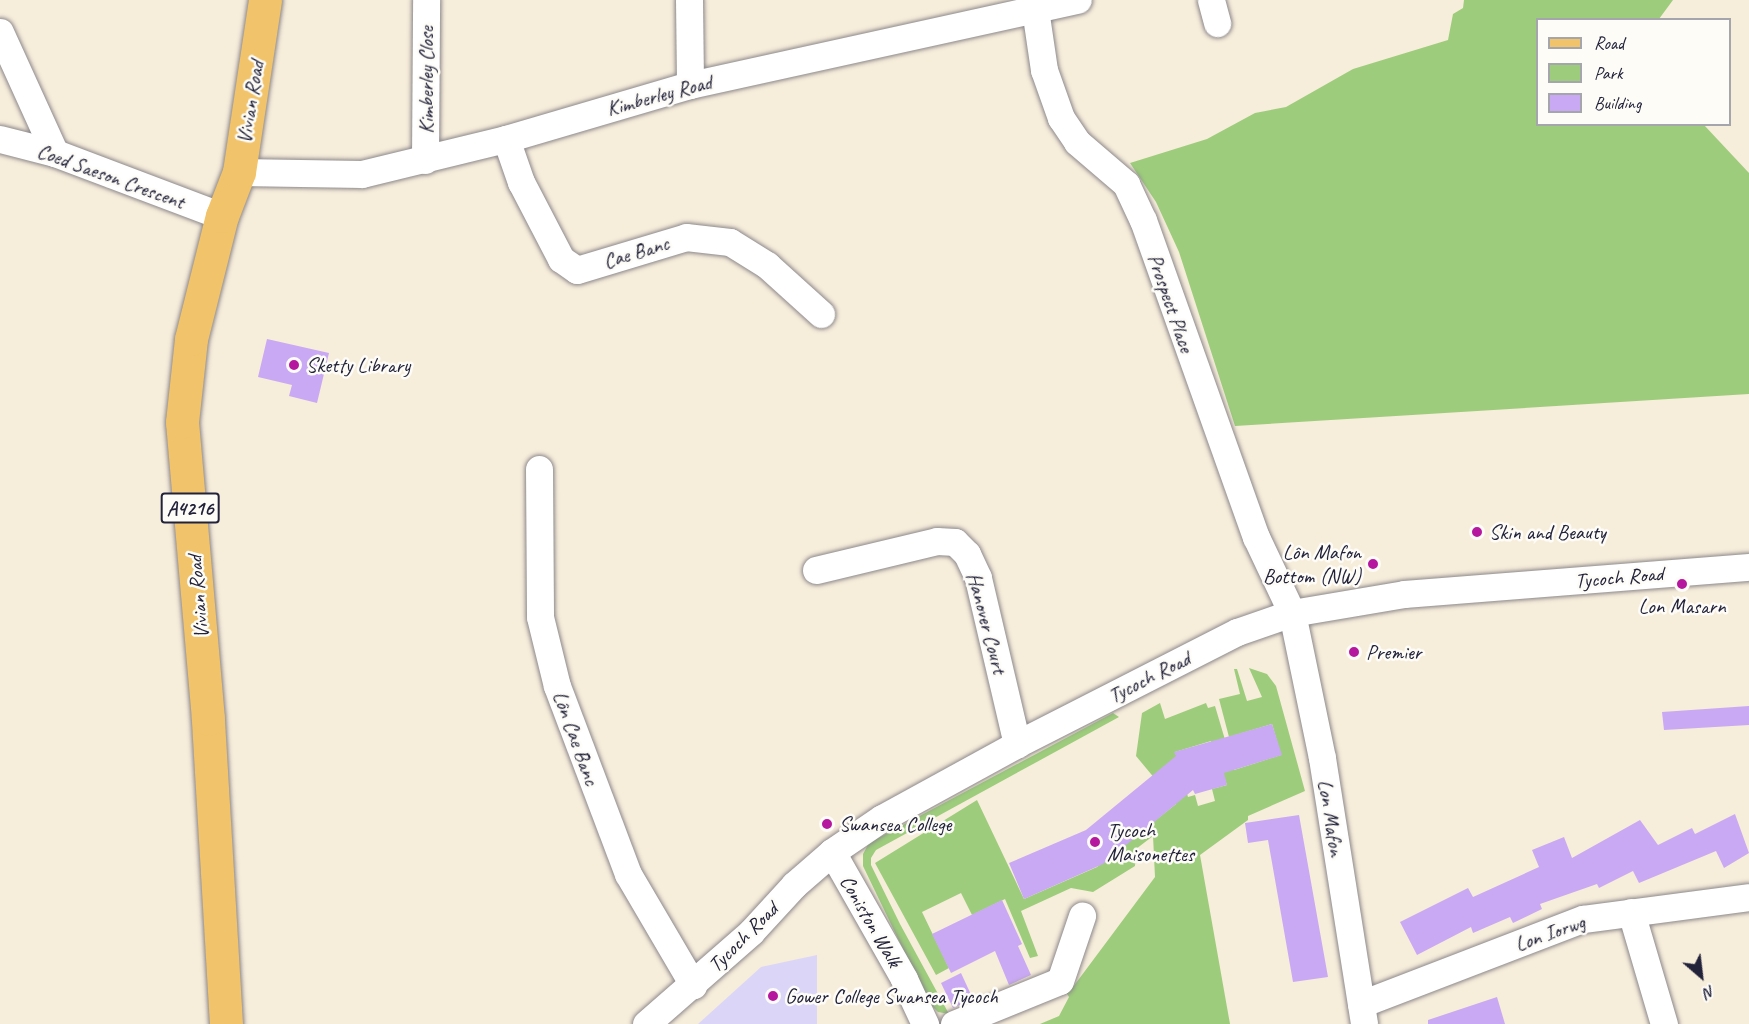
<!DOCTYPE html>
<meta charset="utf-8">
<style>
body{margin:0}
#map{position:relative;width:1749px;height:1024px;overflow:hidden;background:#f7eddb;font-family:Caveat,sans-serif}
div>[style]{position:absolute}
.built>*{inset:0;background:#dbd6f7}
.green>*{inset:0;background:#9dcd7c}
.building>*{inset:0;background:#c9a9f3}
.roads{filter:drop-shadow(0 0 2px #8c888b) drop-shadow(0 0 2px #8c888b)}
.minor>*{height:27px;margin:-13.5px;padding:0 13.5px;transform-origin:13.5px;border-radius:13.5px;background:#fff}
.major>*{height:33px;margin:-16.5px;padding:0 16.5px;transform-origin:16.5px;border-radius:16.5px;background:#f1c36a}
.dots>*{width:16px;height:16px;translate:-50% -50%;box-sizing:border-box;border:3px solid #fdfcf7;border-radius:50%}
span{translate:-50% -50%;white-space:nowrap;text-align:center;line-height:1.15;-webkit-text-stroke:5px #fdfcf7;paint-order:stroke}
.shield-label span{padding:2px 4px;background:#fdfcf7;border:2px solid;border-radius:4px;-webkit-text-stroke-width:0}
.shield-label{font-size:20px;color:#22223b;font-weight:700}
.street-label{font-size:21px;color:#22223b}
.poi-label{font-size:21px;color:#22223b}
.left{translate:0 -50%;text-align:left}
.right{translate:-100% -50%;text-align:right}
.legend{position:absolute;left:1536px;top:18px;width:195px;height:108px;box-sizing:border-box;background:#fdfcf7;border:2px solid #a5a5ac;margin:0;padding:8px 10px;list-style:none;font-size:18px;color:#22223b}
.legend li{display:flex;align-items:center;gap:12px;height:30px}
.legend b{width:30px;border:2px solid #a5a5ac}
.north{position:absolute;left:1671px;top:946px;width:60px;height:60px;-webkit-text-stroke:4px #fdfcf7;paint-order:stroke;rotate:152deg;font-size:16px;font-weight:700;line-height:24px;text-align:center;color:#22223b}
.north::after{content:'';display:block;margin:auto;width:21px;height:27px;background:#22223b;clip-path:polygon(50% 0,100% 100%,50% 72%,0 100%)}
</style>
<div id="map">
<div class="built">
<i style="clip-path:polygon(817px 955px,817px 1024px,698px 1024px,761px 967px)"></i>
</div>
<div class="green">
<i style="clip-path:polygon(1464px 0,1673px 0,1659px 19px,1538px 20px,1538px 124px,1704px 125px,1749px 173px,1749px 394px,1235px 426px,1179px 252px,1156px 202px,1130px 163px,1207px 139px,1255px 113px,1286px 107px,1353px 69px,1448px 40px,1453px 14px,1463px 8px)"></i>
<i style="clip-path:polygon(evenodd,1249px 668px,1267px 674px,1276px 686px,1305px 791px,1248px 816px,1248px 820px,1200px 855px,1230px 1024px,1040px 1024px,1059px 1016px,1069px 997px,1066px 992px,1073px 987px,1155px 877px,1153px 836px,1136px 849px,1135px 866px,1093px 892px,1071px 888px,1021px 911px,1038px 956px,1030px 958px,1005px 899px,972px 915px,961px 893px,922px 912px,949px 968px,936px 975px,875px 863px,977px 800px,1024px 899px,1097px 867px,1176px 804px,1136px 756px,1142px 713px,1160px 703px,1165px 719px,1206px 703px,1208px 708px,1215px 706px,1234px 770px,1281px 755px,1272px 724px,1229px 737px,1219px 699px,1240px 694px,1234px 669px,1237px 669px,1247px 701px,1262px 697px,1249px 668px,1211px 741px,1227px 785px,1212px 789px,1215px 801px,1198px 806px,1195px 795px,1188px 797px,1175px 752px,1211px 741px)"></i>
<i style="clip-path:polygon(1113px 713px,1119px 717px,876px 850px,871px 858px,871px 865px,900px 924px,949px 1014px,938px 1012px,929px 1003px,863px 866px,863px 854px,869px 843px)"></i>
</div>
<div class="building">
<i style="clip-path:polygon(267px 339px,329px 353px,317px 403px,289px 396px,292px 385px,258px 377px)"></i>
<i style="clip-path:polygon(1749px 706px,1749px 725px,1664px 730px,1662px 712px)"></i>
<i style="clip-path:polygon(1272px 724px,1282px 755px,1224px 773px,1227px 785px,1195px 794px,1193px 790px,1103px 864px,1024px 899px,1009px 863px,1086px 830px,1176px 756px,1174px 752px)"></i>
<i style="clip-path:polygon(1735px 814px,1749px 853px,1724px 868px,1716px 851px,1639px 883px,1633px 871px,1599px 888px,1597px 884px,1540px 904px,1542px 909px,1513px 923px,1510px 917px,1473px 933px,1471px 927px,1417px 955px,1400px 922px,1468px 888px,1473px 897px,1539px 867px,1532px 850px,1564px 837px,1572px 858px,1640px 820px,1658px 845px,1692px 828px,1695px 834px)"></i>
<i style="clip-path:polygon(1299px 815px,1328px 977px,1293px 982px,1268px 840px,1248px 843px,1245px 823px)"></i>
<i style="clip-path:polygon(1002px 900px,1022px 944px,1018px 946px,1031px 975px,1009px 985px,995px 951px,951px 973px,932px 934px)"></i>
<i style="clip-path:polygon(961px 973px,973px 999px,953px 1008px,941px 983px)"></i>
<i style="clip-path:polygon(1497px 997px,1505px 1024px,1428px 1024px,1428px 1020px)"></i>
</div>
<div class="roads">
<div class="minor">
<i style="left:689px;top:0;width:85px;rotate:89.3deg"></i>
<i style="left:1211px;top:0;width:24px;rotate:75deg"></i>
<i style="left:1035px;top:9px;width:62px;rotate:81.6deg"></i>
<i style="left:1044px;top:70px;width:51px;rotate:70.5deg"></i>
<i style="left:1061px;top:118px;width:29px;rotate:56deg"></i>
<i style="left:1077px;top:142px;width:65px;rotate:40.6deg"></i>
<i style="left:1126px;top:184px;width:40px;rotate:65deg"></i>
<i style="left:1143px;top:220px;width:337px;rotate:70.4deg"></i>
<i style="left:1256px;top:537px;width:84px;rotate:64.7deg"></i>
<i style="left:1292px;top:613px;width:148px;rotate:78.3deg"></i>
<i style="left:1322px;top:758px;width:269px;rotate:81deg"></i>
<i style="left:0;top:32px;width:133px;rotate:65.6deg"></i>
<i style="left:0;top:139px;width:57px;rotate:14.3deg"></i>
<i style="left:55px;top:153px;width:178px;rotate:20.7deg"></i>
<i style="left:506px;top:139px;width:46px;rotate:70.8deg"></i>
<i style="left:521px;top:182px;width:87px;rotate:62.5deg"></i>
<i style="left:561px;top:259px;width:19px;rotate:35deg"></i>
<i style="left:577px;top:270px;width:114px;rotate:-16.8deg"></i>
<i style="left:686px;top:237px;width:44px;rotate:6.5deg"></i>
<i style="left:730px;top:242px;width:44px;rotate:31.9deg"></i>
<i style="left:767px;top:265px;width:73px;rotate:42.2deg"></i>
<i style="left:425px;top:160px;width:160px;rotate:-89.6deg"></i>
<i style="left:239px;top:172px;width:123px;rotate:0.9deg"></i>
<i style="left:362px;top:174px;width:148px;rotate:-13.7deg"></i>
<i style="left:506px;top:139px;width:192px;rotate:-16.4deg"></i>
<i style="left:690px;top:85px;width:397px;rotate:-12.4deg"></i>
<i style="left:539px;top:469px;width:148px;rotate:89.6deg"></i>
<i style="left:540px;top:617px;width:71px;rotate:76.2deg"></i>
<i style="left:557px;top:686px;width:201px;rotate:69.3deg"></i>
<i style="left:628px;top:874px;width:129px;rotate:59.6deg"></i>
<i style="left:816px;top:570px;width:124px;rotate:-13.5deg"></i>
<i style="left:937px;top:541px;width:18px;rotate:3deg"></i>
<i style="left:955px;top:542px;width:17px;rotate:45deg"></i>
<i style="left:967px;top:554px;width:26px;rotate:65deg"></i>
<i style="left:978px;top:578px;width:171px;rotate:76.8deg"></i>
<i style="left:832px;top:852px;width:146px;rotate:60.4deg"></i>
<i style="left:904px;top:979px;width:50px;rotate:65deg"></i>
<i style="left:1631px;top:912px;width:117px;rotate:73.6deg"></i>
<i style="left:1361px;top:1004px;width:238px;rotate:-21deg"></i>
<i style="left:1583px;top:919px;width:167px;rotate:-7.5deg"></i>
<i style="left:646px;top:1024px;width:140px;rotate:-41.2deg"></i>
<i style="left:751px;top:932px;width:64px;rotate:-47.5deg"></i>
<i style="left:794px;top:885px;width:50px;rotate:-41deg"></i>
<i style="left:832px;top:852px;width:60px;rotate:-34.2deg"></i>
<i style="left:882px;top:818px;width:154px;rotate:-28.7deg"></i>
<i style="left:1017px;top:744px;width:247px;rotate:-27deg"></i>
<i style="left:1237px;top:632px;width:58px;rotate:-19.1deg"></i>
<i style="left:1292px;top:613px;width:114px;rotate:-9.6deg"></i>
<i style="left:1404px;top:594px;width:346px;rotate:-4.5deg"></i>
<i style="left:954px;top:1024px;width:114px;rotate:-22.1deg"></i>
<i style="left:1060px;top:981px;width:69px;rotate:-71.3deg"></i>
</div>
<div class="major">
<i style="left:226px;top:1024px;width:306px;rotate:-93.4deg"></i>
<i style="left:208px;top:719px;width:298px;rotate:-95deg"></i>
<i style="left:182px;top:422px;width:83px;rotate:-83.8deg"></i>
<i style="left:191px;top:339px;width:127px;rotate:-75.9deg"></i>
<i style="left:222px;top:216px;width:47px;rotate:-68.9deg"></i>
<i style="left:239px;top:172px;width:174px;rotate:-81.4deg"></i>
</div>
</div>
<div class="dots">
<i style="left:294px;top:365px;background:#b5179e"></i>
<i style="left:1477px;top:532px;background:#b5179e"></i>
<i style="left:1373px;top:564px;background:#b5179e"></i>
<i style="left:1682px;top:584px;background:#b5179e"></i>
<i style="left:1354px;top:652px;background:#b5179e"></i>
<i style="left:827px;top:824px;background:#b5179e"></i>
<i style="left:1095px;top:842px;background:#b5179e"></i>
<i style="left:773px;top:996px;background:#b5179e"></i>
</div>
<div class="shield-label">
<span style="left:190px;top:508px">A4216</span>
</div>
<div class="street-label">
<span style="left:426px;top:80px;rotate:-90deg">Kimberley Close</span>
<span style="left:659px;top:95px;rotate:-15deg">Kimberley Road</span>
<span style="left:250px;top:102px;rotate:-81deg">Vivian Road</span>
<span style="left:111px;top:176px;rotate:20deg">Coed Saeson Crescent</span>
<span style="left:636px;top:252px;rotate:-17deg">Cae Banc</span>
<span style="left:1171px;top:303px;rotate:71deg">Prospect Place</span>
<span style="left:1619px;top:577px;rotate:-5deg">Tycoch Road</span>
<span style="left:198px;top:597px;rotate:-95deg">Vivian Road</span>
<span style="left:987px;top:623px;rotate:75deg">Hanover Court</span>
<span style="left:1149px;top:677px;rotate:-27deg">Tycoch Road</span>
<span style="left:576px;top:738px;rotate:70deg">Lôn Cae Banc</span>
<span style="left:1331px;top:818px;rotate:81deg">Lon Mafon</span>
<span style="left:871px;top:921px;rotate:60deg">Coniston Walk</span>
<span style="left:1550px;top:933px;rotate:-19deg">Lon Iorwg</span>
<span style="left:743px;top:937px;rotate:-45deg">Tycoch Road</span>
</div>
<div class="poi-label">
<span class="left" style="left:306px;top:365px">Sketty Library</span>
<span class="left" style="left:1489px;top:532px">Skin and Beauty</span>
<span class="right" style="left:1361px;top:564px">Lôn Mafon<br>Bottom (NW)</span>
<span style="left:1682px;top:606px">Lon Masarn</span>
<span class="left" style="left:1366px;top:652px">Premier</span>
<span class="left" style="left:839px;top:824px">Swansea College</span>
<span class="left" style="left:1107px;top:842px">Tycoch<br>Maisonettes</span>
<span class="left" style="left:785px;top:996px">Gower College Swansea Tycoch</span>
</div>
<ul class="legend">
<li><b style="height:8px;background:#f1c36a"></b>Road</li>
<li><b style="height:16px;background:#9dcd7c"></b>Park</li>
<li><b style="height:16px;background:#c9a9f3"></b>Building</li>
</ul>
<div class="north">N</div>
</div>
